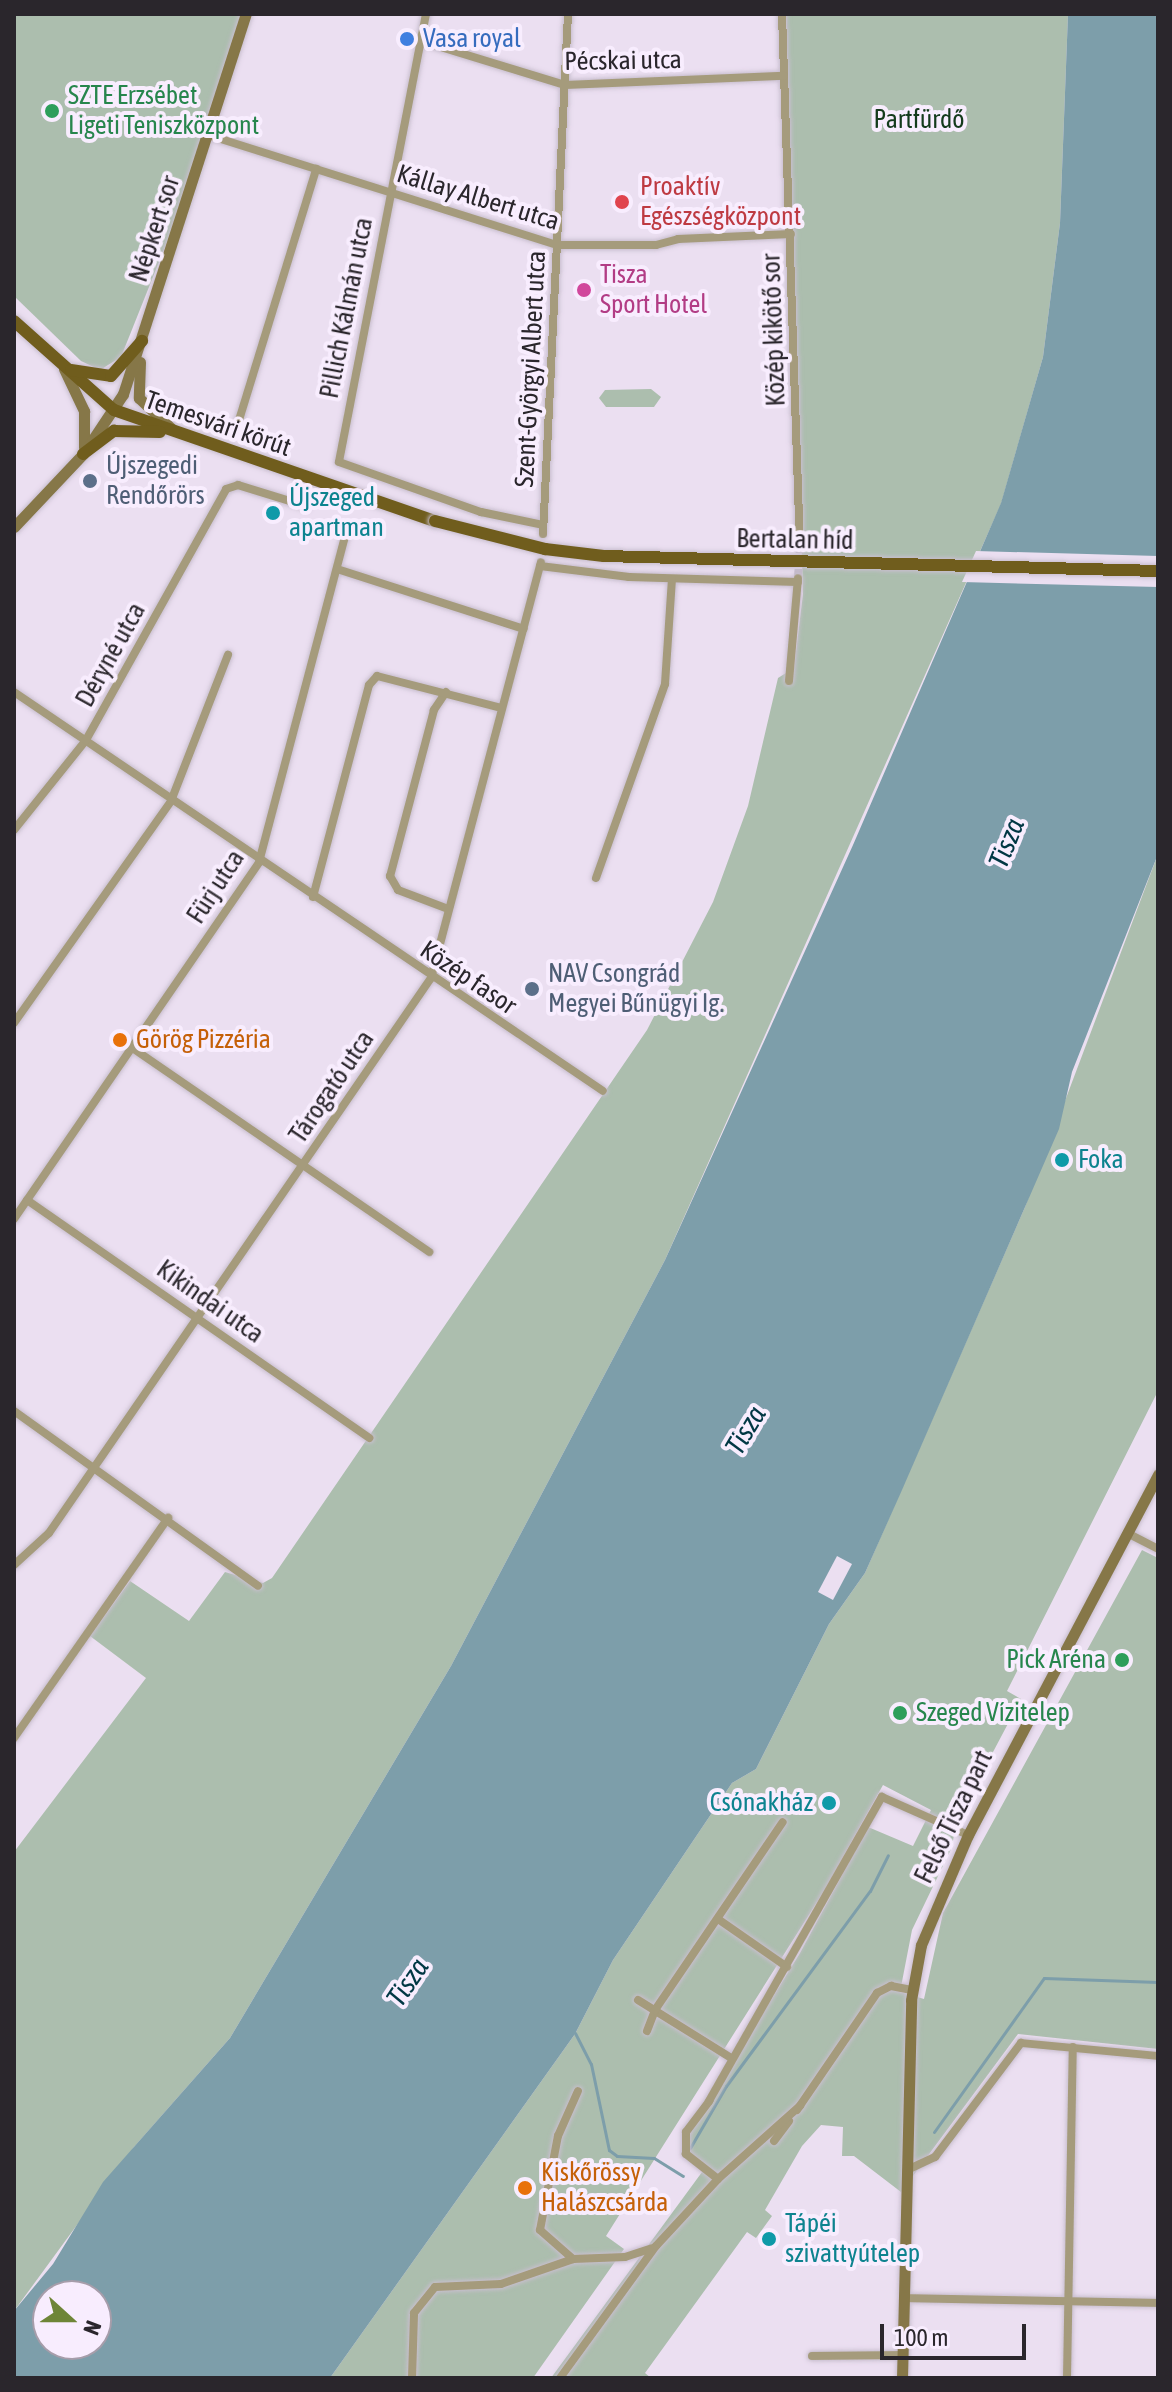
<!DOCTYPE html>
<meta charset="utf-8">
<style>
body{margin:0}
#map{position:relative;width:1172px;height:2392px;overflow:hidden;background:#ebdff1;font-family:"Asap Condensed",sans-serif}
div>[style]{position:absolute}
.green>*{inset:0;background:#acbeae}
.water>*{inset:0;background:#7d9eaa}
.pier>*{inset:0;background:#ebdff1}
.stream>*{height:3px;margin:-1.5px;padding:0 1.5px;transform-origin:1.5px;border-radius:1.5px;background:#7d9eaa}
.street-tunnel>*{height:8px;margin-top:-4px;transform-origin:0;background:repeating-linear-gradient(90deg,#c4baca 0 8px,transparent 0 12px)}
.roads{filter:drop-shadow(0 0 2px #c8bece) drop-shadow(0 0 2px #c8bece)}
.street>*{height:8px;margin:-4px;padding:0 4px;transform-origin:4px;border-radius:4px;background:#a59b7c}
.secondary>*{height:11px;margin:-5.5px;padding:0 5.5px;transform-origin:5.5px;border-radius:5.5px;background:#867748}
.primary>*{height:12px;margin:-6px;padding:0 6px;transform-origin:6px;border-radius:6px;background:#705d1d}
.bridges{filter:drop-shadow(0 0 2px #c8bece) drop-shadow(0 0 2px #c8bece)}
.primary-bridge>*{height:12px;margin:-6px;padding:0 6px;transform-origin:6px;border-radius:6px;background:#705d1d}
.dots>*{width:22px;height:22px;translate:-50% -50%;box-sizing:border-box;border:4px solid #f8edfe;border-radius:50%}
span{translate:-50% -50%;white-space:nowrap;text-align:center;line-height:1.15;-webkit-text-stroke:8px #f8edfe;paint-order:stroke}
.shop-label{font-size:26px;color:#366cbe}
.left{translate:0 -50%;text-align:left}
.street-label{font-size:26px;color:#2a262c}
.leisure-label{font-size:26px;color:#27864d}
.right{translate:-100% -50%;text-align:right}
.park-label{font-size:26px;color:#143b1c}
.health-label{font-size:26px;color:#be3a42}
.hotel-label{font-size:26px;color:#b23c85}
.service-label{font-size:26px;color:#4e5e75}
.culture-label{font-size:26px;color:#0d838f}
.food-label{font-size:26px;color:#c56008}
.water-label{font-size:28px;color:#013744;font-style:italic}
.frame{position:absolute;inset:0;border:16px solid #2a262c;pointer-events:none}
.north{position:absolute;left:32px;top:2280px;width:80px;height:80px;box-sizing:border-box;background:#f8edfe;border:2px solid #a69daa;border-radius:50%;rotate:111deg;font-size:22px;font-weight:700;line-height:32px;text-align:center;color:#2a262c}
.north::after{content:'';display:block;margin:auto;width:28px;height:36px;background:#6e8537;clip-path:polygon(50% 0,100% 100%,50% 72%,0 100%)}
.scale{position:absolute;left:880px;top:2324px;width:146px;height:36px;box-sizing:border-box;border:4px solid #2a262c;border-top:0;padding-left:10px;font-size:24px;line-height:28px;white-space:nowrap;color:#2a262c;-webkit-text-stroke:6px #f8edfe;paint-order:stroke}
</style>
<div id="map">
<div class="green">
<i style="clip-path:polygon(14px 14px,242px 14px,181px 207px,121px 357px,100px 370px,81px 361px,14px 296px)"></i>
<i style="clip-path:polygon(786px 14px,1068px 14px,1060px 223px,1043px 357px,1001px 504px,665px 1260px,451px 1666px,230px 2038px,134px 2147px,14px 2311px,14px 1852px,146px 1678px,90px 1636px,130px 1581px,189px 1621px,225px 1572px,263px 1583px,272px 1578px,647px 1030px,713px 902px,748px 806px,778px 678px,794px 668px,803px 594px)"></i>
<i style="clip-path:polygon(651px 389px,661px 397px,654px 407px,606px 407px,599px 398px,605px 390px)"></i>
<i style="clip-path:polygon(1158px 854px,1158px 1391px,1007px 1691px,1021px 1699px,956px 1822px,952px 1847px,912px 1930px,900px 1992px,924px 1999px,943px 1913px,1142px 1550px,1158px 1558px,1158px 2049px,1018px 2034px,901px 2192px,854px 2156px,842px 2156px,843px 2127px,821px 2125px,802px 2146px,765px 2210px,772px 2216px,756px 2238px,747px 2232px,645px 2373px,651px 2378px,551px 2378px,705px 2168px,689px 2152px,688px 2135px,800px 1953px,868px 1827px,913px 1846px,931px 1810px,883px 1785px,824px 1891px,606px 2236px,624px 2249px,533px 2378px,330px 2378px,575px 2034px,613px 1960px,732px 1783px,756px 1769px,829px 1624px,865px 1573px,1025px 1207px)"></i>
</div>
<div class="water">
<i style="clip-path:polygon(evenodd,1068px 14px,1158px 14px,1158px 854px,1072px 1072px,1059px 1129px,902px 1490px,865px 1573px,829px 1624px,756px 1769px,732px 1783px,613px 1960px,575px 2034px,330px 2378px,14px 2378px,14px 2311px,53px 2264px,103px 2182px,230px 2038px,451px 1666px,665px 1260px,853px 845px,1001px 503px,1043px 357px,1060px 223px,1068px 14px,48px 2296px,96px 2296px,96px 2344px,48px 2344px,48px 2296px)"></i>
</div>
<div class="pier">
<i style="clip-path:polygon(976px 551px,1158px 556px,1158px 587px,962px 582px)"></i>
<i style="clip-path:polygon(837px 1556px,852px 1564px,833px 1600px,818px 1592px)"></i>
</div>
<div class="stream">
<i style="left:575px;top:2033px;width:35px;rotate:63deg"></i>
<i style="left:591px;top:2064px;width:88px;rotate:78.2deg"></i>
<i style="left:609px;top:2150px;width:10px;rotate:37deg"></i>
<i style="left:617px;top:2156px;width:37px;rotate:3deg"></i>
<i style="left:654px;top:2158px;width:34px;rotate:32deg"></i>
<i style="left:934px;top:2132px;width:189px;rotate:-54.5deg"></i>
<i style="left:1044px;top:1978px;width:114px;rotate:2deg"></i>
<i style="left:690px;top:2148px;width:72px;rotate:-59.9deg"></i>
<i style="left:726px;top:2086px;width:242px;rotate:-53.6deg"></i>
<i style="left:870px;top:1891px;width:40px;rotate:-63.4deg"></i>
</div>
<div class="street-tunnel">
<i style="left:798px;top:577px;width:29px;rotate:-86deg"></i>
</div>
<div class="roads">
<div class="street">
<i style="left:426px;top:14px;width:456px;rotate:101deg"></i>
<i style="left:339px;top:462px;width:151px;rotate:19.4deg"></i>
<i style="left:481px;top:512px;width:63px;rotate:11.8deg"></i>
<i style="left:782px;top:14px;width:534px;rotate:88.07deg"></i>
<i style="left:421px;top:41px;width:151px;rotate:17deg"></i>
<i style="left:565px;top:85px;width:219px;rotate:-2.4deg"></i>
<i style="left:208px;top:135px;width:366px;rotate:17.5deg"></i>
<i style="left:557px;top:245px;width:99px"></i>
<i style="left:656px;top:245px;width:23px;rotate:-15deg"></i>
<i style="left:678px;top:239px;width:113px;rotate:-2.5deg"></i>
<i style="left:239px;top:420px;width:263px;rotate:-72.9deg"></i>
<i style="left:543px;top:534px;width:521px;rotate:-87.25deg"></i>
<i style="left:540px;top:566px;width:90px;rotate:7deg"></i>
<i style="left:629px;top:577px;width:169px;rotate:1.7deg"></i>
<i style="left:337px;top:569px;width:196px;rotate:17.8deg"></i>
<i style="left:789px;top:681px;width:103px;rotate:-85deg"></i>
<i style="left:14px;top:692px;width:711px;rotate:34.11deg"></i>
<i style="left:446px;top:692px;width:22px;rotate:124deg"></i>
<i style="left:434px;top:710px;width:172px;rotate:104.8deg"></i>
<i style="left:390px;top:876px;width:16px;rotate:60deg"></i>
<i style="left:398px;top:890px;width:53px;rotate:20.8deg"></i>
<i style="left:14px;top:830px;width:115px;rotate:-51.3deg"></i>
<i style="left:86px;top:740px;width:287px;rotate:-60.8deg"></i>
<i style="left:226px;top:489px;width:13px;rotate:-18deg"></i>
<i style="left:238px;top:485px;width:71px;rotate:17.2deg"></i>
<i style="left:596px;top:878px;width:206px;rotate:-70.4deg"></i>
<i style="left:665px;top:684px;width:105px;rotate:-86.2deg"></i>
<i style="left:313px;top:897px;width:219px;rotate:-75.2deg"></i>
<i style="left:369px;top:685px;width:12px;rotate:-48deg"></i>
<i style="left:377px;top:676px;width:129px;rotate:14.4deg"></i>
<i style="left:14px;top:1023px;width:272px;rotate:-54.7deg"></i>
<i style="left:171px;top:801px;width:157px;rotate:-68.7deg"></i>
<i style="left:131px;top:1047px;width:362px;rotate:34.5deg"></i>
<i style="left:27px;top:1200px;width:417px;rotate:34.8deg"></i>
<i style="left:14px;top:1219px;width:433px;rotate:-55.5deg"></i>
<i style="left:259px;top:862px;width:345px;rotate:-75.2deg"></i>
<i style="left:14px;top:1411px;width:300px;rotate:35.6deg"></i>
<i style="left:1127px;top:1533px;width:35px;rotate:27deg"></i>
<i style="left:14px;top:1565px;width:47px;rotate:-42.4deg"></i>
<i style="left:49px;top:1533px;width:674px;rotate:-55.46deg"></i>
<i style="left:431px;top:978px;width:430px;rotate:-75.2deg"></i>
<i style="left:14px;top:1738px;width:269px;rotate:-55deg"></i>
<i style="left:718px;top:1919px;width:84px;rotate:34.8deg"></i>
<i style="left:638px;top:2000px;width:110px;rotate:31.9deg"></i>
<i style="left:647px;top:2031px;width:22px;rotate:-69deg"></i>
<i style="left:655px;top:2010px;width:227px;rotate:-55.8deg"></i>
<i style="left:797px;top:2110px;width:142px;rotate:-55.6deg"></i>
<i style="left:877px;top:1993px;width:16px;rotate:-27deg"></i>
<i style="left:891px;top:1986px;width:21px;rotate:11deg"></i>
<i style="left:774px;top:2141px;width:25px;rotate:-53deg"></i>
<i style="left:907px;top:2170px;width:31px;rotate:-25deg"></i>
<i style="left:935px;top:2157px;width:143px;rotate:-53deg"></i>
<i style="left:1021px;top:2043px;width:138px;rotate:5.4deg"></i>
<i style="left:718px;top:2179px;width:41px;rotate:-142deg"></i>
<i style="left:686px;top:2154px;width:22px;rotate:-90deg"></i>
<i style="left:686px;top:2132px;width:39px;rotate:-53deg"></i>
<i style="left:709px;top:2101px;width:350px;rotate:-60.4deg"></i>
<i style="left:882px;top:1797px;width:94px;rotate:23.8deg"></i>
<i style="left:573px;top:2259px;width:44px;rotate:-138.7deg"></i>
<i style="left:540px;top:2230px;width:96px;rotate:-79.2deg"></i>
<i style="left:558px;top:2136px;width:49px;rotate:-66deg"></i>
<i style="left:903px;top:2298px;width:255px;rotate:1.1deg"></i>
<i style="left:812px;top:2356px;width:91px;rotate:-0.6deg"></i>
<i style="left:412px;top:2378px;width:65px;rotate:-88.2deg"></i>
<i style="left:414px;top:2313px;width:33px;rotate:-51deg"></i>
<i style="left:435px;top:2287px;width:66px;rotate:-2.6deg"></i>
<i style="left:501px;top:2284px;width:76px;rotate:-19.1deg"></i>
<i style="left:573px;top:2259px;width:52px;rotate:-2.2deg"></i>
<i style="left:625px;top:2257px;width:28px;rotate:-18deg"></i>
<i style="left:560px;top:2378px;width:163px;rotate:-54deg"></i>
<i style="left:656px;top:2246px;width:91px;rotate:-47.2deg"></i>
<i style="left:718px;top:2179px;width:110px;rotate:-41.7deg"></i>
<i style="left:1067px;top:2378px;width:331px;rotate:-89deg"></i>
</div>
<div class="secondary">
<i style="left:140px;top:362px;width:36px;rotate:92deg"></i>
<i style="left:139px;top:398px;width:47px;rotate:43.3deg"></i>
<i style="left:64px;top:369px;width:47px;rotate:64.5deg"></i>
<i style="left:84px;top:411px;width:36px;rotate:90deg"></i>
<i style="left:14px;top:527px;width:100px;rotate:-46.6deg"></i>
<i style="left:83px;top:454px;width:72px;rotate:-56.3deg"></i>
<i style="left:123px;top:394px;width:399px;rotate:-72.1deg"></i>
<i style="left:902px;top:2378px;width:378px;rotate:-88.6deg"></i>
<i style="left:911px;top:2000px;width:56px;rotate:-79.7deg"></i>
<i style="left:921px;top:1945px;width:120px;rotate:-66.9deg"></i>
<i style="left:968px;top:1835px;width:408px;rotate:-62.2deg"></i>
</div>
<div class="primary">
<i style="left:14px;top:321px;width:134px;rotate:41.7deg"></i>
<i style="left:114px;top:410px;width:340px;rotate:19.1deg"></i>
<i style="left:71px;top:370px;width:40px;rotate:8.5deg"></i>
<i style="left:111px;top:376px;width:47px;rotate:-48.5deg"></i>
<i style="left:83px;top:454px;width:39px;rotate:-37deg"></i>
<i style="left:114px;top:431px;width:46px;rotate:1.2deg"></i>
</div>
</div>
<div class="bridges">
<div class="primary-bridge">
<i style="left:435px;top:521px;width:114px;rotate:14.3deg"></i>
<i style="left:545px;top:549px;width:59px;rotate:6.8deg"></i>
<i style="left:604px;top:556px;width:554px;rotate:1.55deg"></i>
</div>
</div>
<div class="dots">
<i style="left:407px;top:39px;background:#3f7fe0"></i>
<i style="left:52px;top:111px;background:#2e9e5b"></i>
<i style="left:622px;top:202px;background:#e0444e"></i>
<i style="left:584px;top:290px;background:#d1479c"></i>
<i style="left:90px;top:481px;background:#5c6f8a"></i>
<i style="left:273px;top:513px;background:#0f9aa8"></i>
<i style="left:532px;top:989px;background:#5c6f8a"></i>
<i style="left:120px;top:1040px;background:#e8710a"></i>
<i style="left:1062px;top:1160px;background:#0f9aa8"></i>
<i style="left:1122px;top:1660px;background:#2e9e5b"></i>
<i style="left:900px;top:1713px;background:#2e9e5b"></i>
<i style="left:829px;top:1803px;background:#0f9aa8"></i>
<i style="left:525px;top:2188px;background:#e8710a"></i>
<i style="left:769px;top:2239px;background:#0f9aa8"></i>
</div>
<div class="shop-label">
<span class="left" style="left:423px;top:39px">Vasa royal</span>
</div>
<div class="street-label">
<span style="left:623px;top:61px;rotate:-1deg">Pécskai utca</span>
<span style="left:478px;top:198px;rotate:17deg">Kállay Albert utca</span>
<span style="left:155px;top:229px;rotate:-72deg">Népkert sor</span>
<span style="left:347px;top:308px;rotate:-79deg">Pillich Kálmán utca</span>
<span style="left:774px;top:330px;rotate:-92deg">Közép kikötő sor</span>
<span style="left:531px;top:369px;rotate:-87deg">Szent-Györgyi Albert utca</span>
<span style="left:218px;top:424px;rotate:19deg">Temesvári körút</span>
<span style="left:795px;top:540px;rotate:1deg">Bertalan híd</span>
<span style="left:111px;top:655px;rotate:-61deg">Déryné utca</span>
<span style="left:216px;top:887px;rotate:-57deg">Fürj utca</span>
<span style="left:468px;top:978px;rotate:34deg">Közép fasor</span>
<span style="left:332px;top:1087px;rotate:-56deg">Tárogató utca</span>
<span style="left:210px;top:1302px;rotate:35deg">Kikindai utca</span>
<span style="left:954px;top:1817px;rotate:-64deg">Felső Tisza part</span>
</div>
<div class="leisure-label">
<span class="left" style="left:68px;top:111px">SZTE Erzsébet<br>Ligeti Teniszközpont</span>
<span class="right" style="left:1106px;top:1660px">Pick Aréna</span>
<span class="left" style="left:916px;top:1713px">Szeged Vízitelep</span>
</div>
<div class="park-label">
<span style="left:919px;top:120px">Partfürdő</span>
</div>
<div class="health-label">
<span class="left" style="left:640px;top:202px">Proaktív<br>Egészségközpont</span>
</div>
<div class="hotel-label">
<span class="left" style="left:600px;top:290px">Tisza<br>Sport Hotel</span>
</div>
<div class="service-label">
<span class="left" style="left:106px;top:481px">Újszegedi<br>Rendőrörs</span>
<span class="left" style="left:548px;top:989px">NAV Csongrád<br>Megyei Bűnügyi Ig.</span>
</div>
<div class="culture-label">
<span class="left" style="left:289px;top:513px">Újszeged<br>apartman</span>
<span class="left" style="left:1078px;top:1160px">Foka</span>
<span class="right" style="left:813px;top:1803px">Csónakház</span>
<span class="left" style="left:785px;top:2239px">Tápéi<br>szivattyútelep</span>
</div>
<div class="food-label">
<span class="left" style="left:136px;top:1040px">Görög Pizzéria</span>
<span class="left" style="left:541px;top:2188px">Kiskőrössy<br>Halászcsárda</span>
</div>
<div class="water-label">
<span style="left:1006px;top:843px;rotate:-68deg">Tisza</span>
<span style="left:745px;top:1430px;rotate:-59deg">Tisza</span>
<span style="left:407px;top:1982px;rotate:-56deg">Tisza</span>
</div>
<div class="frame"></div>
<div class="north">N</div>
<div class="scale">100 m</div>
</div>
